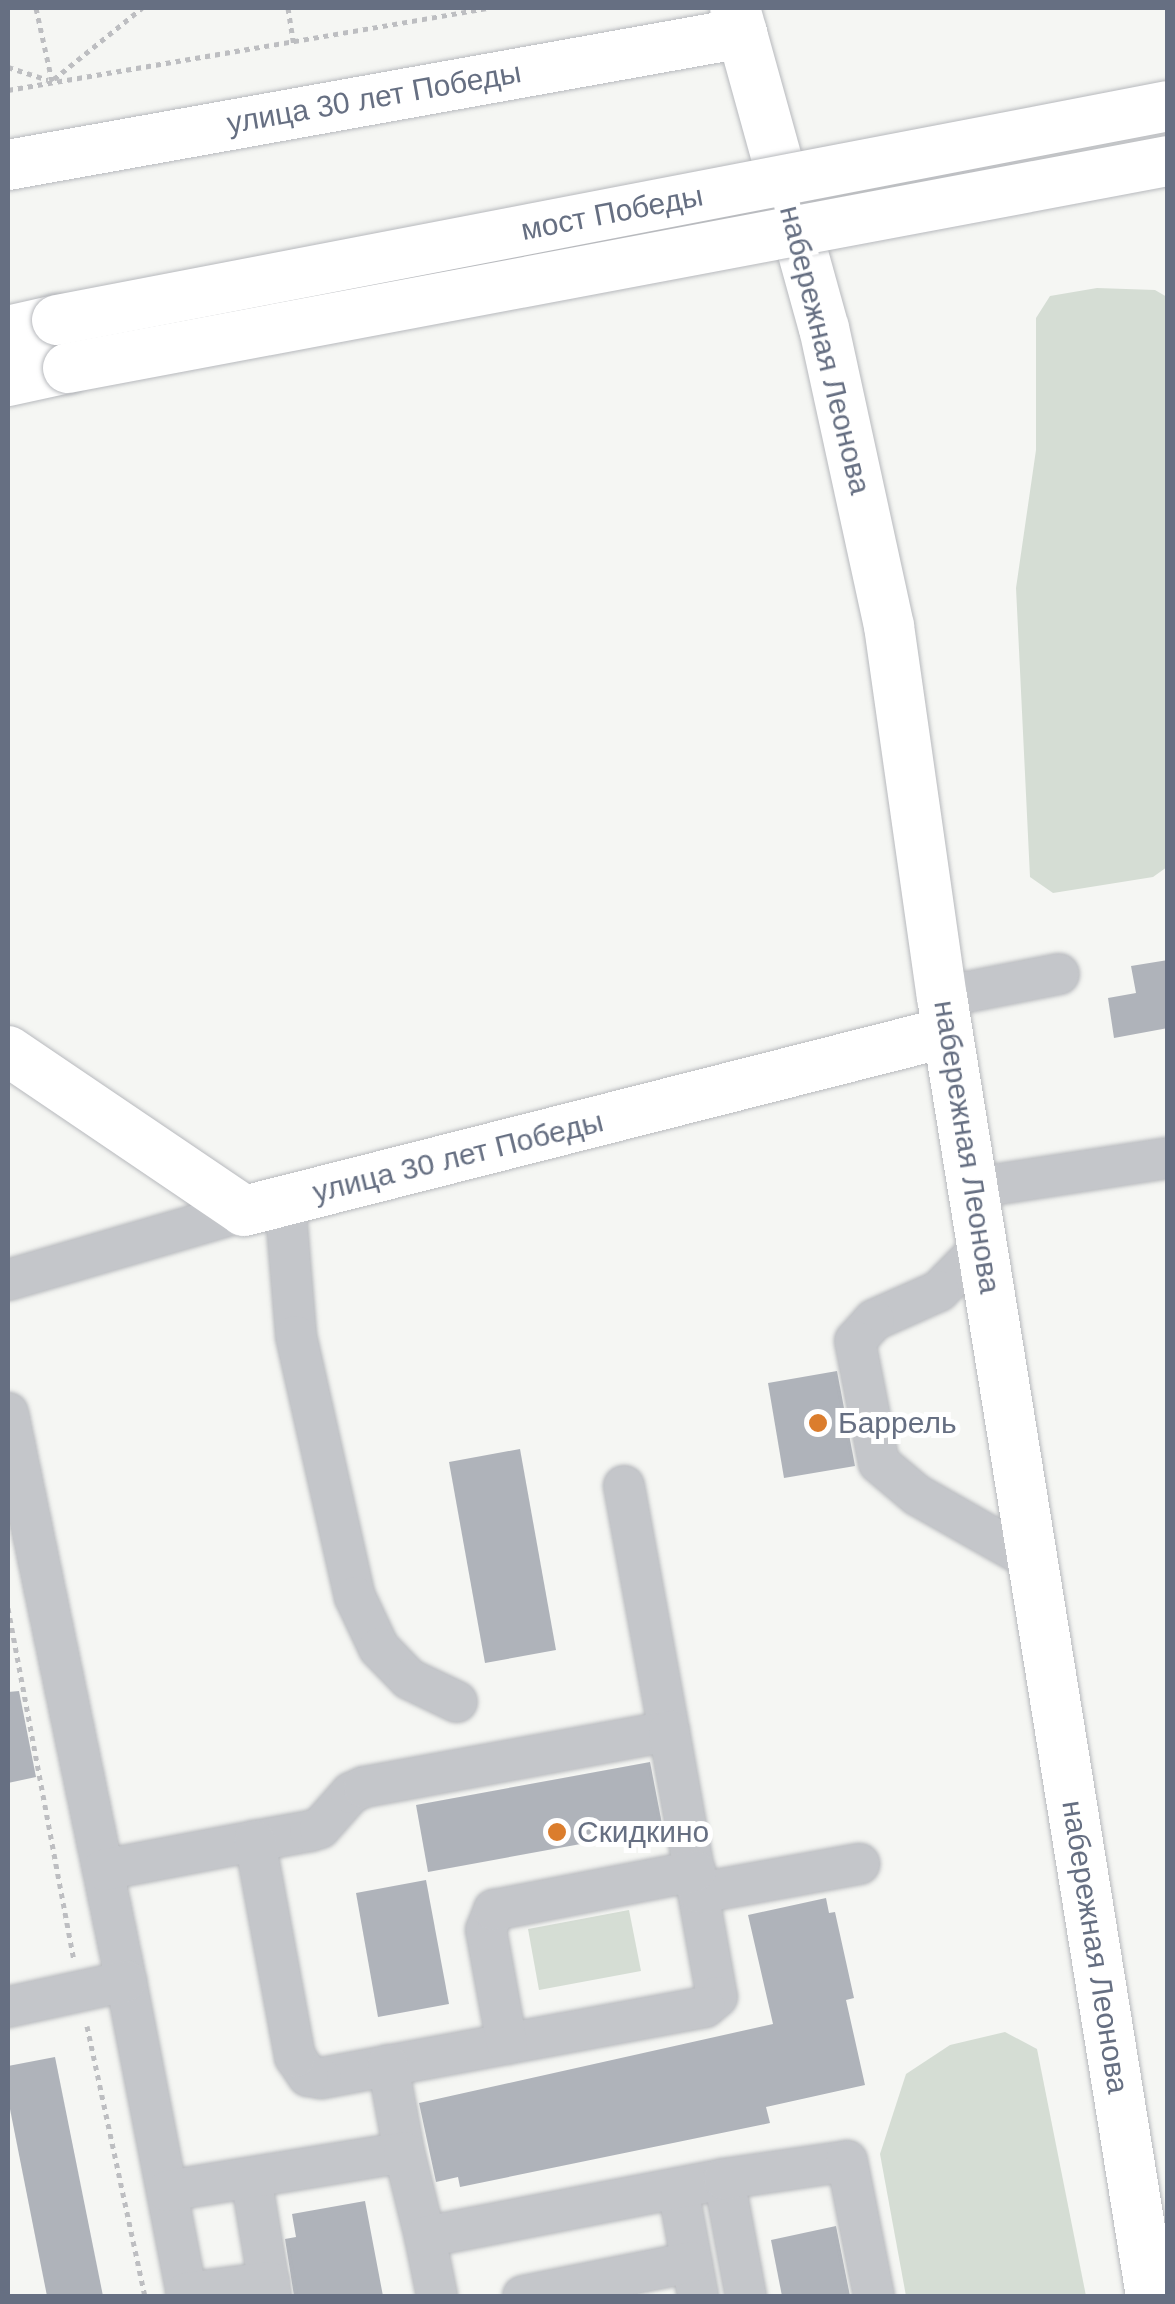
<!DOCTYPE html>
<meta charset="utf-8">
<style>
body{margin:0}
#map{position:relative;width:1175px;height:2304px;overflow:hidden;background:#f5f6f3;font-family:Arial,sans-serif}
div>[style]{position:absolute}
.green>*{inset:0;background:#d5ddd4}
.building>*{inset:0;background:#afb3ba}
.path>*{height:5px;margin-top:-2.5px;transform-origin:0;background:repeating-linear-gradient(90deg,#bdbec1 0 5px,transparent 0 10px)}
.roads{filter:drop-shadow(0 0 2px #b7b9bd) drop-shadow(0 0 2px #b7b9bd)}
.minor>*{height:40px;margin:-20px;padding:0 20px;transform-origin:20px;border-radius:20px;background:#c4c6ca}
.major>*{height:50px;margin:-25px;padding:0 25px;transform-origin:25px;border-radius:25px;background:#fff}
.bridges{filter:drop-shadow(0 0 2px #b7b9bd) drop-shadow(0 0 2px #b7b9bd)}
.major-bridge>*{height:50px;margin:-25px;padding:0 25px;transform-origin:25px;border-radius:25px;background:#fff}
.dots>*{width:28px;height:28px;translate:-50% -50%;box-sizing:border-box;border:5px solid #fff;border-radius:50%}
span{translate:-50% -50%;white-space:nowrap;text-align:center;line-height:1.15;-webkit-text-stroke:10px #fff;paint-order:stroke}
.street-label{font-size:30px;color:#666f82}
.poi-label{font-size:30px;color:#666f82}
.left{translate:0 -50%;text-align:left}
.frame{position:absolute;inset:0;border:10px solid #666f82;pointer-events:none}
</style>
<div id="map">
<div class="green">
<i style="clip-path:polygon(1097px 288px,1155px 290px,1167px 297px,1167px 867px,1153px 877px,1053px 893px,1030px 877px,1016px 588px,1036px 450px,1036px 318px,1050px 296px)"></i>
<i style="clip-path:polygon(629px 1910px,641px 1971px,539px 1990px,528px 1929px)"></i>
<i style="clip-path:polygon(1005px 2032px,1037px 2049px,1086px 2296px,906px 2296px,880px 2154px,906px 2074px,950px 2045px)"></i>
</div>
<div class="building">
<i style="clip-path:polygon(1168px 960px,1168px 1028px,1114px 1038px,1108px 998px,1136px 993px,1131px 966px)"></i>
<i style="clip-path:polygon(837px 1371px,855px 1466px,784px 1478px,768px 1383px)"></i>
<i style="clip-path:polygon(520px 1449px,556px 1650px,485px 1663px,449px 1462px)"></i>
<i style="clip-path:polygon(19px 1691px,36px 1777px,8px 1783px,8px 1692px)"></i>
<i style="clip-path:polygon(650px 1762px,663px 1829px,428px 1872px,416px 1805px)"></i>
<i style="clip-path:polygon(426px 1880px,449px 2004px,378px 2017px,356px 1893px)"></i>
<i style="clip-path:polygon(826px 1898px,829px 1913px,835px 1912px,854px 1998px,846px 2000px,865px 2085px,766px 2107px,770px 2123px,460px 2187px,458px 2177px,436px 2182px,419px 2103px,773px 2024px,748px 1915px)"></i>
<i style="clip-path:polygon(55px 2057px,103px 2296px,47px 2296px,8px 2099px,8px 2066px)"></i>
<i style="clip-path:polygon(365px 2201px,383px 2296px,294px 2296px,285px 2239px,296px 2237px,292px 2214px)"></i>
<i style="clip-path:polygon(836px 2226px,850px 2296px,782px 2296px,771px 2240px)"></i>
</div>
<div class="path">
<i style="left:36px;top:8px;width:75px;rotate:77.6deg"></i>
<i style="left:288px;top:8px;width:36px;rotate:81deg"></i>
<i style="left:8px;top:67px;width:42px;rotate:18deg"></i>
<i style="left:54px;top:79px;width:113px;rotate:-38.9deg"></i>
<i style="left:8px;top:90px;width:489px;rotate:-9.7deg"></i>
<i style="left:8px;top:1608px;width:359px;rotate:79.4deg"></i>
<i style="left:87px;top:2026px;width:276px;rotate:77.9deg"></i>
</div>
<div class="roads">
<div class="minor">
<i style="left:942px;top:997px;width:119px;rotate:-11.1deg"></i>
<i style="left:974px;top:1188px;width:196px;rotate:-8.8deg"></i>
<i style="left:285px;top:1201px;width:135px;rotate:85.3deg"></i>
<i style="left:296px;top:1336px;width:268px;rotate:77.3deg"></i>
<i style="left:355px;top:1597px;width:56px;rotate:64.8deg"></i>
<i style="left:379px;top:1648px;width:43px;rotate:45.9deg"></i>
<i style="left:409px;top:1679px;width:53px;rotate:25.6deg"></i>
<i style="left:983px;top:1246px;width:63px;rotate:134.4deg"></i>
<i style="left:939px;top:1291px;width:71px;rotate:156deg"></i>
<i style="left:874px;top:1320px;width:28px;rotate:132deg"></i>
<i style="left:855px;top:1341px;width:124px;rotate:78.9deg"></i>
<i style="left:879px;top:1463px;width:50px;rotate:40.1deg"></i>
<i style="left:917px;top:1495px;width:133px;rotate:29.6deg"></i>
<i style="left:8px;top:1280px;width:246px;rotate:-16.3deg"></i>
<i style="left:8px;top:1413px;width:580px;rotate:78.26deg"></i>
<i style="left:126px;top:1981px;width:321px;rotate:79deg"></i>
<i style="left:624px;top:1486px;width:249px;rotate:79.6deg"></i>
<i style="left:103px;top:1870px;width:155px;rotate:-10.8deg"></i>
<i style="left:255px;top:1841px;width:56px;rotate:-10.3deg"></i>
<i style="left:310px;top:1831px;width:10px;rotate:-17deg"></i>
<i style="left:320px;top:1828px;width:47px;rotate:-48.5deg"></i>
<i style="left:351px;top:1793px;width:14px;rotate:-25deg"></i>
<i style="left:364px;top:1787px;width:310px;rotate:-10.4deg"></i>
<i style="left:669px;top:1731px;width:270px;rotate:79.8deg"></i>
<i style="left:717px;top:1997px;width:16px;rotate:140deg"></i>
<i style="left:705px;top:2007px;width:391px;rotate:169.5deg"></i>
<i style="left:321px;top:2078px;width:13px;rotate:-171deg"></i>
<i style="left:308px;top:2076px;width:23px;rotate:-124deg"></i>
<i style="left:295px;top:2057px;width:220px;rotate:-100.5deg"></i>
<i style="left:699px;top:1893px;width:163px;rotate:-10.3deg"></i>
<i style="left:8px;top:2007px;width:121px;rotate:-12.4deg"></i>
<i style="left:507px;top:2044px;width:116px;rotate:-100.4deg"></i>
<i style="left:486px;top:1930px;width:22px;rotate:-68deg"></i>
<i style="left:494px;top:1910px;width:205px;rotate:-11deg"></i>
<i style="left:388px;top:2065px;width:88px;rotate:79.6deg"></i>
<i style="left:251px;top:2178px;width:120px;rotate:80.4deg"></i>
<i style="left:724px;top:2179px;width:119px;rotate:79.4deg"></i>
<i style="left:678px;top:2189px;width:109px;rotate:79.4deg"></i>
<i style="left:167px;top:2191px;width:240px;rotate:-9.3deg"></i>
<i style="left:404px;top:2152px;width:88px;rotate:76.1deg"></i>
<i style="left:186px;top:2293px;width:84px;rotate:-7.5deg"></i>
<i style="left:437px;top:2296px;width:60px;rotate:-101.5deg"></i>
<i style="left:425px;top:2237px;width:305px;rotate:-11deg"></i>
<i style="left:724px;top:2179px;width:124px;rotate:-8.3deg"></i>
<i style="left:847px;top:2161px;width:138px;rotate:78.7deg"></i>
<i style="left:523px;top:2296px;width:172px;rotate:-11.4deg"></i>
</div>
<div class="major">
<i style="left:735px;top:8px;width:332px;rotate:74.5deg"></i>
<i style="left:824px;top:328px;width:305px;rotate:77.7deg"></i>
<i style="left:889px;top:626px;width:375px;rotate:81.9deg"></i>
<i style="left:942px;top:997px;width:1316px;rotate:80.86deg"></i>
<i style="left:8px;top:165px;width:746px;rotate:-10.19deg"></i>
<i style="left:8px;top:331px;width:50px;rotate:-12.7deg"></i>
<i style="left:8px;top:381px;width:61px;rotate:-12.2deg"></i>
<i style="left:8px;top:1051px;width:285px;rotate:34.1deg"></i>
<i style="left:244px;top:1211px;width:726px;rotate:-14.27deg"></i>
</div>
</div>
<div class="bridges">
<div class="major-bridge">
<i style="left:57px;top:320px;width:1131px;rotate:-10.9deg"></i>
<i style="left:68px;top:368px;width:1119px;rotate:-10.66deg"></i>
</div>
</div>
<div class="dots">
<i style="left:818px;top:1423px;background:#db7d2d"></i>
<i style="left:557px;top:1832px;background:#db7d2d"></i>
</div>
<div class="street-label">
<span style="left:374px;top:98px;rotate:-10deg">улица 30 лет Победы</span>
<span style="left:612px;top:213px;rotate:-11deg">мост Победы</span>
<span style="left:825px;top:350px;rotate:76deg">набережная Леонова</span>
<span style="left:967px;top:1147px;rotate:81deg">набережная Леонова</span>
<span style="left:458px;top:1157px;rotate:-14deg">улица 30 лет Победы</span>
<span style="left:1095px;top:1947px;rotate:81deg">набережная Леонова</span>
</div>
<div class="poi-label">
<span class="left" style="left:838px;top:1423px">Баррель</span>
<span class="left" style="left:577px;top:1832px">Скидкино</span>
</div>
<div class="frame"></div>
</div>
